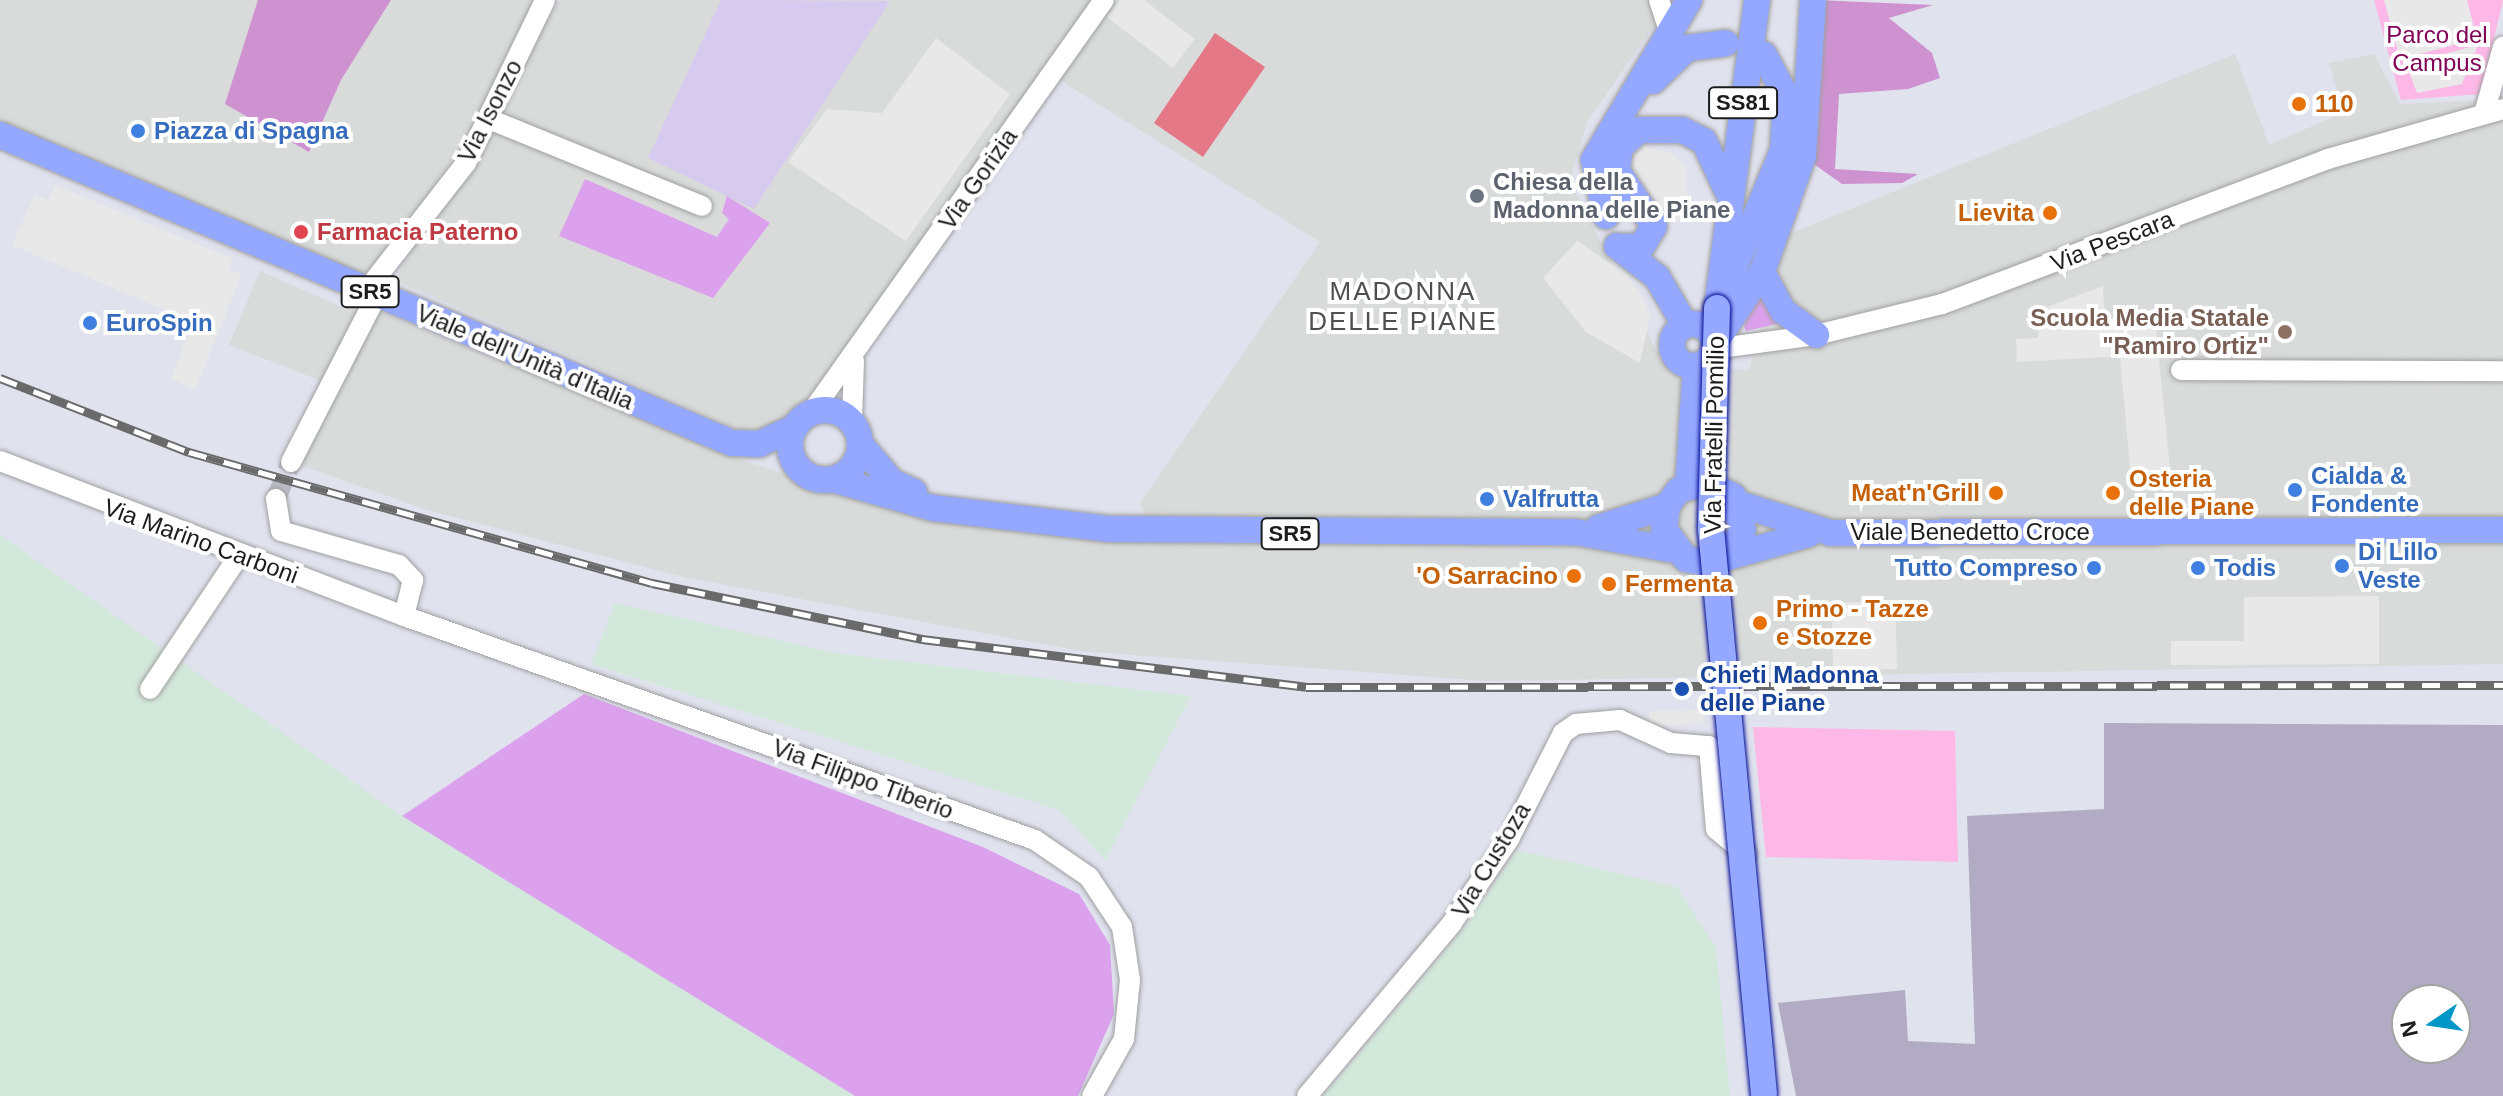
<!DOCTYPE html>
<meta charset="utf-8">
<style>
body{margin:0}
#map{position:relative;width:2503px;height:1096px;overflow:hidden;background:#e0e2ee;font-family:Arial,sans-serif}
div>[style]{position:absolute}
.residential>*{inset:0;background:#d9dada}
.industrial>*{inset:0;background:#d2e8db}
.construction>*{inset:0;background:#b1abc3}
.farmland>*{inset:0;background:#d6caef}
.grass>*{inset:0;background:#dba1ed}
.forest>*{inset:0;background:#ce92d1}
.park>*{inset:0;background:#fdb8e7}
.pitch>*{inset:0;background:#e47886}
.parking>*{inset:0;background:#e8e8e8}
.minor-tunnel>*{height:20px;margin-top:-10px;transform-origin:0;background:repeating-linear-gradient(90deg,#b9bac4 0 20px,transparent 0 30px)}
.roads{filter:drop-shadow(0 0 2px #a0a0a0) drop-shadow(0 0 2px #a0a0a0)}
.minor>*{height:20px;margin:-10px;padding:0 10px;transform-origin:10px;border-radius:10px;background:#fff}
.major>*{height:26px;margin:-13px;padding:0 13px;transform-origin:13px;border-radius:13px;background:#95a8ff}
.major>.ring{margin:-13px;padding:0;box-sizing:content-box;background:none;border:26px solid #95a8ff;border-radius:50%}
.rail>*{height:9px;margin-top:-4.5px;transform-origin:0;background:repeating-linear-gradient(90deg,#fff 0 18px,#6a6a6a 0 36px);box-sizing:border-box;border-block:2px solid #6a6a6a}
.bridges{filter:drop-shadow(0 0 2px #000c94) drop-shadow(0 0 2px #000c94)}
.major-bridge>*{height:26px;margin:-13px;padding:0 13px;transform-origin:13px;border-radius:13px;background:#95a8ff}
.dots>*{width:22px;height:22px;translate:-50% -50%;box-sizing:border-box;border:4px solid #fff;border-radius:50%}
span{translate:-50% -50%;white-space:nowrap;text-align:center;line-height:1.15;-webkit-text-stroke:8px #fff;paint-order:stroke}
.shield-label span{padding:2px 6px;background:#fff;border:2px solid;border-radius:6px;-webkit-text-stroke-width:0}
.shield-label{font-size:22px;color:#1c1c1c;font-weight:700}
.park-label{font-size:24px;color:#800357}
.food-label{font-size:24px;color:#c56008;font-weight:700}
.left{translate:0 -50%;text-align:left}
.right{translate:-100% -50%;text-align:right}
.street-label{font-size:24px;color:#1c1c1c}
.shop-label{font-size:24px;color:#366cbe;font-weight:700}
.worship-label{font-size:24px;color:#5b616d;font-weight:700}
.health-label{font-size:24px;color:#be3a42;font-weight:700}
.education-label{font-size:24px;color:#785e54;font-weight:700}
.transit-label{font-size:24px;color:#164399;font-weight:700}
.neighbourhood-label{font-size:26px;color:#4f4f4f;letter-spacing:2px}
.north{position:absolute;left:2391px;top:984px;width:80px;height:80px;box-sizing:border-box;background:#fff;border:2px solid #a4a4a4;border-radius:50%;rotate:257deg;font-size:22px;font-weight:700;line-height:32px;text-align:center;color:#1c1c1c}
.north::after{content:'';display:block;margin:auto;width:28px;height:36px;background:#0096c8;clip-path:polygon(50% 0,100% 100%,50% 72%,0 100%)}
</style>
<div id="map">
<div class="residential">
<i style="clip-path:polygon(0 0,258px 0,309px 152px,341px 80px,391px 0,534px 0,464px 144px,363px 283px,0 129px)"></i>
<i style="clip-path:polygon(560px 0,1672px 0,1587px 122px,1570px 181px,1663px 364px,1749px 370px,1786px 235px,2235px 54px,2269px 145px,2344px 112px,2329px 63px,2374px 54px,2400px 104px,2503px 99px,2503px 664px,1487px 681px,1080px 651px,683px 577px,427px 510px,300px 465px,339px 388px,229px 345px,260px 271px,344px 308px,379px 312px,745px 461px,868px 501px,1158px 544px,1140px 503px,1320px 242px,1058px 79px,782px 448px,394px 280px)"></i>
</div>
<div class="industrial">
<i style="clip-path:polygon(0 535px,402px 816px,855px 1096px,0 1096px)"></i>
<i style="clip-path:polygon(615px 603px,835px 653px,1191px 696px,1105px 860px,1059px 810px,591px 664px)"></i>
<i style="clip-path:polygon(1517px 850px,1677px 887px,1716px 947px,1730px 1096px,1324px 1096px,1464px 928px)"></i>
</div>
<div class="construction">
<i style="clip-path:polygon(evenodd,2104px 723px,2503px 725px,2503px 1096px,1796px 1096px,1778px 1003px,1905px 990px,1908px 1041px,1975px 1044px,1967px 816px,2104px 809px,2104px 723px,2407px 1000px,2455px 1000px,2455px 1048px,2407px 1048px,2407px 1000px)"></i>
</div>
<div class="farmland">
<i style="clip-path:polygon(721px 0,890px 1px,754px 209px,648px 158px)"></i>
</div>
<div class="grass">
<i style="clip-path:polygon(585px 179px,717px 237px,729px 219px,722px 213px,727px 196px,770px 223px,713px 298px,559px 236px)"></i>
<i style="clip-path:polygon(1760px 287px,1781px 323px,1746px 331px,1744px 326px)"></i>
<i style="clip-path:polygon(584px 694px,983px 847px,1079px 894px,1110px 945px,1114px 1014px,1078px 1096px,855px 1096px,402px 816px)"></i>
</div>
<div class="forest">
<i style="clip-path:polygon(258px 0,391px 0,341px 80px,309px 152px,225px 104px)"></i>
<i style="clip-path:polygon(1816px 0,1933px 5px,1889px 18px,1932px 53px,1940px 78px,1908px 89px,1839px 94px,1835px 169px,1918px 174px,1902px 183px,1842px 184px,1811px 162px)"></i>
</div>
<div class="park">
<i style="clip-path:polygon(2374px 0,2503px 0,2481px 94px,2401px 100px)"></i>
<i style="clip-path:polygon(1753px 727px,1955px 731px,1958px 862px,1766px 857px)"></i>
</div>
<div class="pitch">
<i style="clip-path:polygon(1215px 33px,1265px 67px,1203px 157px,1154px 123px)"></i>
</div>
<div class="parking">
<i style="clip-path:polygon(1120px 0,1144px 0,1195px 39px,1173px 68px,1107px 17px)"></i>
<i style="clip-path:polygon(2384px 0,2467px 0,2477px 39px,2400px 59px)"></i>
<i style="clip-path:polygon(936px 38px,1010px 94px,906px 241px,788px 162px,827px 109px,882px 113px)"></i>
<i style="clip-path:polygon(2478px 45px,2462px 84px,2417px 93px,2406px 64px)"></i>
<i style="clip-path:polygon(1645px 147px,1673px 154px,1685px 167px,1687px 201px,1678px 221px,1623px 168px)"></i>
<i style="clip-path:polygon(55px 185px,233px 259px,229px 269px,242px 274px,195px 390px,171px 379px,193px 322px,12px 245px,35px 194px,48px 200px)"></i>
<i style="clip-path:polygon(1577px 241px,1626px 274px,1643px 297px,1650px 316px,1640px 363px,1586px 332px,1543px 278px)"></i>
<i style="clip-path:polygon(2103px 286px,2105px 324px,2155px 320px,2172px 489px,2132px 491px,2120px 356px,2017px 362px,2016px 339px,2038px 338px,2039px 310px)"></i>
<i style="clip-path:polygon(2379px 596px,2379px 664px,2171px 665px,2171px 641px,2244px 641px,2244px 597px)"></i>
<i style="clip-path:polygon(1895px 601px,1897px 669px,1833px 670px,1832px 603px)"></i>
<i style="clip-path:polygon(1703px 710px,1703px 724px,1649px 725px,1649px 711px)"></i>
</div>
<div class="minor-tunnel">
<i style="left:276px;top:499px;width:40px;rotate:-68deg"></i>
</div>
<div class="roads">
<div class="minor">
<i style="left:1659px;top:0;width:32px;rotate:72deg"></i>
<i style="left:2485px;top:110px;width:66px;rotate:-74.1deg"></i>
<i style="left:489px;top:119px;width:230px;rotate:22.2deg"></i>
<i style="left:366px;top:291px;width:162px;rotate:-52deg"></i>
<i style="left:466px;top:163px;width:181px;rotate:-64.1deg"></i>
<i style="left:1713px;top:349px;width:104px;rotate:-7.7deg"></i>
<i style="left:1816px;top:335px;width:130px;rotate:-13.8deg"></i>
<i style="left:1942px;top:304px;width:412px;rotate:-20.6deg"></i>
<i style="left:2328px;top:159px;width:182px;rotate:-15.9deg"></i>
<i style="left:2181px;top:370px;width:322px;rotate:0.2deg"></i>
<i style="left:811px;top:413px;width:506px;rotate:-54.65deg"></i>
<i style="left:852px;top:421px;width:60px;rotate:-88.1deg"></i>
<i style="left:0;top:461px;width:433px;rotate:21deg"></i>
<i style="left:404px;top:616px;width:670px;rotate:19.54deg"></i>
<i style="left:1035px;top:840px;width:65px;rotate:34.4deg"></i>
<i style="left:1089px;top:877px;width:60px;rotate:56.6deg"></i>
<i style="left:1122px;top:927px;width:54px;rotate:81.4deg"></i>
<i style="left:1130px;top:980px;width:59px;rotate:95.8deg"></i>
<i style="left:1124px;top:1039px;width:65px;rotate:119.3deg"></i>
<i style="left:291px;top:462px;width:188px;rotate:-62.8deg"></i>
<i style="left:276px;top:499px;width:32px;rotate:81deg"></i>
<i style="left:281px;top:531px;width:123px;rotate:16.1deg"></i>
<i style="left:399px;top:565px;width:21px;rotate:47deg"></i>
<i style="left:413px;top:580px;width:37px;rotate:104deg"></i>
<i style="left:150px;top:689px;width:162px;rotate:-56.3deg"></i>
<i style="left:1307px;top:1096px;width:226px;rotate:-50deg"></i>
<i style="left:1452px;top:923px;width:102px;rotate:-55.8deg"></i>
<i style="left:1509px;top:839px;width:119px;rotate:-63deg"></i>
<i style="left:1563px;top:733px;width:16px;rotate:-35deg"></i>
<i style="left:1576px;top:724px;width:44px;rotate:-5.2deg"></i>
<i style="left:1620px;top:720px;width:56px;rotate:24.3deg"></i>
<i style="left:1671px;top:743px;width:38px;rotate:5deg"></i>
<i style="left:1709px;top:746px;width:83px;rotate:85.2deg"></i>
<i style="left:1716px;top:829px;width:39px;rotate:40deg"></i>
</div>
<div class="major">
<i style="left:1653px;top:81px;width:47px;rotate:-44.1deg"></i>
<i style="left:1687px;top:48px;width:39px;rotate:-7deg"></i>
<i style="left:0;top:135px;width:794px;rotate:22.82deg"></i>
<i style="left:732px;top:443px;width:27px;rotate:2deg"></i>
<i style="left:759px;top:444px;width:38px;rotate:-25deg"></i>
<i style="left:1606px;top:216px;width:57px;rotate:-102.1deg"></i>
<i style="left:1594px;top:160px;width:186px;rotate:-59.3deg"></i>
<i style="left:1617px;top:246px;width:51px;rotate:37.8deg"></i>
<i style="left:1657px;top:277px;width:56px;rotate:59.7deg"></i>
<i style="left:1619px;top:247px;width:23px;rotate:-2deg"></i>
<i style="left:1642px;top:246px;width:23px;rotate:-59deg"></i>
<i style="left:1654px;top:226px;width:66px;rotate:-123.9deg"></i>
<i style="left:1617px;top:171px;width:24px;rotate:-83deg"></i>
<i style="left:1620px;top:147px;width:25px;rotate:-42deg"></i>
<i style="left:1639px;top:130px;width:43px"></i>
<i style="left:1682px;top:130px;width:25px;rotate:27deg"></i>
<i style="left:1704px;top:141px;width:54px;rotate:64.9deg"></i>
<i style="left:1762px;top:272px;width:44px;rotate:61.7deg"></i>
<i style="left:1783px;top:311px;width:41px;rotate:36deg"></i>
<i style="left:1728px;top:283px;width:144px;rotate:-67.5deg"></i>
<i style="left:1783px;top:150px;width:54px;rotate:-86.8deg"></i>
<i style="left:1786px;top:96px;width:47px;rotate:-118.2deg"></i>
<i style="left:1717px;top:308px;width:311px;rotate:-82.6deg"></i>
<i class="ring" style="left:1672px;top:324px;width:16px;height:16px"></i>
<i style="left:1714px;top:344px;width:87px;rotate:-56.3deg"></i>
<i style="left:1762px;top:272px;width:123px;rotate:-70.5deg"></i>
<i style="left:1803px;top:156px;width:156px;rotate:-86.3deg"></i>
<i class="ring" style="left:790px;top:410px;width:44px;height:44px"></i>
<i style="left:861px;top:445px;width:48px;rotate:50deg"></i>
<i style="left:892px;top:482px;width:24px;rotate:24deg"></i>
<i style="left:832px;top:479px;width:105px;rotate:16deg"></i>
<i style="left:933px;top:508px;width:178px;rotate:6.8deg"></i>
<i style="left:1110px;top:529px;width:465px;rotate:0.4deg"></i>
<i style="left:1575px;top:532px;width:101px;rotate:10.3deg"></i>
<i style="left:1688px;top:485px;width:119px;rotate:-86.2deg"></i>
<i style="left:1739px;top:504px;width:96px;rotate:17.5deg"></i>
<i style="left:1831px;top:533px;width:672px;rotate:-0.26deg"></i>
<i style="left:1598px;top:528px;width:72px;rotate:-17.7deg"></i>
<i style="left:1731px;top:552px;width:25px;rotate:-61deg"></i>
<i style="left:1743px;top:530px;width:35px;rotate:-106deg"></i>
<i style="left:1733px;top:496px;width:31px;rotate:-155deg"></i>
<i style="left:1705px;top:483px;width:27px;rotate:165deg"></i>
<i style="left:1679px;top:490px;width:20px;rotate:127deg"></i>
<i style="left:1667px;top:506px;width:23px;rotate:97deg"></i>
<i style="left:1664px;top:529px;width:37px;rotate:54deg"></i>
<i style="left:1686px;top:559px;width:21px;rotate:11deg"></i>
<i style="left:1707px;top:563px;width:106px;rotate:-15.9deg"></i>
</div>
</div>
<div class="rail">
<i style="left:0;top:378px;width:203px;rotate:21.4deg"></i>
<i style="left:189px;top:452px;width:481px;rotate:15.8deg"></i>
<i style="left:652px;top:583px;width:276px;rotate:11.7deg"></i>
<i style="left:922px;top:639px;width:387px;rotate:7.1deg"></i>
<i style="left:1306px;top:687px;width:1197px;rotate:-0.1deg"></i>
</div>
<div class="bridges">
<div class="major-bridge">
<i style="left:1717px;top:308px;width:221px;rotate:91.6deg"></i>
<i style="left:1711px;top:529px;width:567px;rotate:84.64deg"></i>
</div>
</div>
<div class="dots">
<i style="left:2299px;top:104px;background:#e8710a"></i>
<i style="left:138px;top:131px;background:#3f7fe0"></i>
<i style="left:1477px;top:196px;background:#6b7280"></i>
<i style="left:2050px;top:213px;background:#e8710a"></i>
<i style="left:301px;top:232px;background:#e0444e"></i>
<i style="left:90px;top:323px;background:#3f7fe0"></i>
<i style="left:2285px;top:332px;background:#8d6e63"></i>
<i style="left:2295px;top:490px;background:#3f7fe0"></i>
<i style="left:1996px;top:493px;background:#e8710a"></i>
<i style="left:2113px;top:493px;background:#e8710a"></i>
<i style="left:1487px;top:499px;background:#3f7fe0"></i>
<i style="left:2342px;top:566px;background:#3f7fe0"></i>
<i style="left:2094px;top:568px;background:#3f7fe0"></i>
<i style="left:2198px;top:568px;background:#3f7fe0"></i>
<i style="left:1574px;top:576px;background:#e8710a"></i>
<i style="left:1609px;top:584px;background:#e8710a"></i>
<i style="left:1760px;top:623px;background:#e8710a"></i>
<i style="left:1682px;top:689px;background:#1a4fb4"></i>
</div>
<div class="shield-label">
<span style="left:1743px;top:103px">SS81</span>
<span style="left:370px;top:292px">SR5</span>
<span style="left:1290px;top:534px">SR5</span>
</div>
<div class="park-label">
<span style="left:2437px;top:49px">Parco del<br>Campus</span>
</div>
<div class="food-label">
<span class="left" style="left:2315px;top:104px">110</span>
<span class="right" style="left:2034px;top:213px">Lievita</span>
<span class="left" style="left:2129px;top:493px">Osteria<br>delle Piane</span>
<span class="right" style="left:1980px;top:493px">Meat'n'Grill</span>
<span class="right" style="left:1558px;top:576px">'O Sarracino</span>
<span class="left" style="left:1625px;top:584px">Fermenta</span>
<span class="left" style="left:1776px;top:623px">Primo - Tazze<br>e Stozze</span>
</div>
<div class="street-label">
<span style="left:490px;top:111px;rotate:-63deg">Via Isonzo</span>
<span style="left:978px;top:179px;rotate:-55deg">Via Gorizia</span>
<span style="left:2112px;top:241px;rotate:-21deg">Via Pescara</span>
<span style="left:525px;top:357px;rotate:23deg">Viale dell'Unità d'Italia</span>
<span style="left:1714px;top:435px;rotate:-89deg">Via Fratelli Pomilio</span>
<span style="left:1970px;top:532px">Viale Benedetto Croce</span>
<span style="left:201px;top:541px;rotate:20deg">Via Marino Carboni</span>
<span style="left:863px;top:779px;rotate:20deg">Via Filippo Tiberio</span>
<span style="left:1491px;top:860px;rotate:-59deg">Via Custoza</span>
</div>
<div class="shop-label">
<span class="left" style="left:154px;top:131px">Piazza di Spagna</span>
<span class="left" style="left:106px;top:323px">EuroSpin</span>
<span class="left" style="left:2311px;top:490px">Cialda &amp;<br>Fondente</span>
<span class="left" style="left:1503px;top:499px">Valfrutta</span>
<span class="left" style="left:2358px;top:566px">Di Lillo<br>Veste</span>
<span class="right" style="left:2078px;top:568px">Tutto Compreso</span>
<span class="left" style="left:2214px;top:568px">Todis</span>
</div>
<div class="worship-label">
<span class="left" style="left:1493px;top:196px">Chiesa della<br>Madonna delle Piane</span>
</div>
<div class="health-label">
<span class="left" style="left:317px;top:232px">Farmacia Paterno</span>
</div>
<div class="education-label">
<span class="right" style="left:2269px;top:332px">Scuola Media Statale<br>"Ramiro Ortiz"</span>
</div>
<div class="transit-label">
<span class="left" style="left:1700px;top:689px">Chieti Madonna<br>delle Piane</span>
</div>
<div class="neighbourhood-label">
<span style="left:1403px;top:307px">MADONNA<br>DELLE PIANE</span>
</div>
<div class="north">N</div>
</div>
